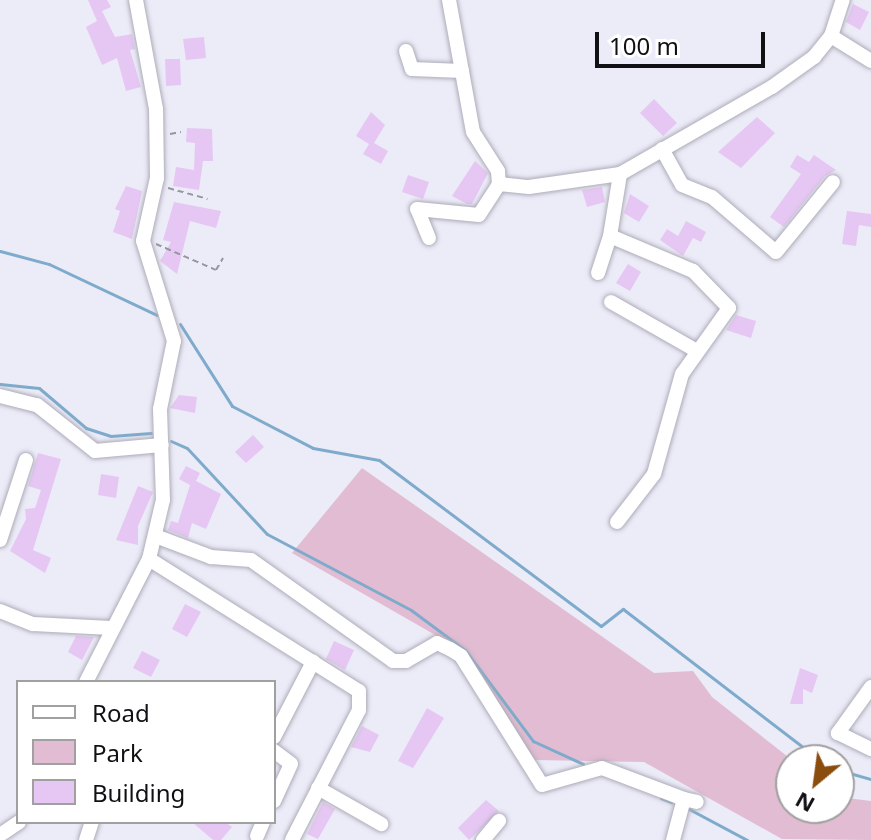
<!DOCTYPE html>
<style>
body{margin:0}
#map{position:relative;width:871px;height:840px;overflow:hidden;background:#ecebf8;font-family:"Noto Sans",sans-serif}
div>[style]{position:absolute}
.green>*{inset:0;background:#e2bcd2}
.stream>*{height:3px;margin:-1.5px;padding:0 1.5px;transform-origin:1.5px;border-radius:1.5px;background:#7eabcb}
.building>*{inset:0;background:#e6c7f3}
.path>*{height:2px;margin-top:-1px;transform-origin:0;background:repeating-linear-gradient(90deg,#96969f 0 6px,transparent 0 10px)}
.roads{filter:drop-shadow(0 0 2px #adacb8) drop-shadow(0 0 2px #adacb8)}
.minor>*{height:14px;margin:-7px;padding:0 7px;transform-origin:7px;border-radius:7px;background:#fff}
span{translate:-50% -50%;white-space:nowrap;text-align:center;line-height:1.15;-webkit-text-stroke:8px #fff;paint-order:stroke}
.legend{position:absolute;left:16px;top:680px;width:260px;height:144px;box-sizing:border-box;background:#fff;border:2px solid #a0a0a1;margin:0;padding:10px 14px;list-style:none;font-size:24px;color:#111115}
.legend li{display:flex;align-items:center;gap:16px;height:40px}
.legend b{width:40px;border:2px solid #a0a0a1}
.north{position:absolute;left:775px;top:744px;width:80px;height:80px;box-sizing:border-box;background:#fff;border:2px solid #a0a0a1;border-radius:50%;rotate:209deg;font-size:22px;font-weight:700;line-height:32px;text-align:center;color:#111115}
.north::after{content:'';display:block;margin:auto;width:28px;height:36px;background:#8a4d0e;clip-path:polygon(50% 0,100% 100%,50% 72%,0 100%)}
.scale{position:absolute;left:595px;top:32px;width:170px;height:36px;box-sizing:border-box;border:4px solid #111115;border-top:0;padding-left:10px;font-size:24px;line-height:28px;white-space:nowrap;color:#111115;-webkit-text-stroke:6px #fff;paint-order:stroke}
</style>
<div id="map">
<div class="green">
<i style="clip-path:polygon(362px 468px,654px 673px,693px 671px,712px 697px,792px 760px,791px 808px,839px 808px,839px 797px,871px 801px,871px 840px,782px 839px,644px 762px,535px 760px,437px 636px,292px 553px)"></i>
</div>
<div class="stream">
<i style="left:0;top:251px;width:51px;rotate:14.9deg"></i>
<i style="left:49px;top:264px;width:119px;rotate:25.3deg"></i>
<i style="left:180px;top:324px;width:97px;rotate:57.6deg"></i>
<i style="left:232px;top:406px;width:91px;rotate:27.4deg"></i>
<i style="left:313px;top:448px;width:67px;rotate:10.3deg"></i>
<i style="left:379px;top:460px;width:277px;rotate:36.8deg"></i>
<i style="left:601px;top:626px;width:28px;rotate:-38deg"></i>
<i style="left:623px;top:609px;width:248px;rotate:37.5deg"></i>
<i style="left:0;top:384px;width:39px;rotate:6deg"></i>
<i style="left:39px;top:388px;width:62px;rotate:40.4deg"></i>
<i style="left:86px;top:428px;width:26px;rotate:18deg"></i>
<i style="left:111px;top:436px;width:40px;rotate:-4.3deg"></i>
<i style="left:171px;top:441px;width:17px;rotate:24deg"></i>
<i style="left:187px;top:448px;width:117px;rotate:47.1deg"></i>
<i style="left:267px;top:534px;width:163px;rotate:27.8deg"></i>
<i style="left:411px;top:610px;width:67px;rotate:36.5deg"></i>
<i style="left:465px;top:650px;width:114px;rotate:53.2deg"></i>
<i style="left:533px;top:741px;width:55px;rotate:24.7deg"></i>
<i style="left:839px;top:770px;width:33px;rotate:16deg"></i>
<i style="left:661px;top:798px;width:11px;rotate:22deg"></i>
<i style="left:689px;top:809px;width:66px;rotate:28.1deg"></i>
</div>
<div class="building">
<i style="clip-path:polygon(88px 0,107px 0,111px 7px,102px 11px,115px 37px,132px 34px,135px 49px,130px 50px,141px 87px,126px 91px,117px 58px,102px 65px,86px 27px,97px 21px)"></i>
<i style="clip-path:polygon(853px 4px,869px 12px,860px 30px,846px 22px)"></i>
<i style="clip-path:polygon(204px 37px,206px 58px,186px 60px,183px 39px)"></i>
<i style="clip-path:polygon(165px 59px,180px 59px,181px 85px,166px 86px)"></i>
<i style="clip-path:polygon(654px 99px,677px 123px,663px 136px,640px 113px)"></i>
<i style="clip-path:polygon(371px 112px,385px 125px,374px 143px,388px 151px,381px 164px,363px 154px,369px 144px,356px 136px)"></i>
<i style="clip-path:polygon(757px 117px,775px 133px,741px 168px,718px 152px)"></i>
<i style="clip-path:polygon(187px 128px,212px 129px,213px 161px,203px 161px,199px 190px,173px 186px,176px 167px,194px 170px,195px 143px,186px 142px)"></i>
<i style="clip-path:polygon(797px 155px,809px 162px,814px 155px,836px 170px,825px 176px,784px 227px,770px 217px,801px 174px,790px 167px)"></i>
<i style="clip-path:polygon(475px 161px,488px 173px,472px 204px,467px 204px,452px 196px)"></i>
<i style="clip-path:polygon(408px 175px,429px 182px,423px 199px,402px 192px)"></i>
<i style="clip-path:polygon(126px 186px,142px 191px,132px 239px,113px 232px,120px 211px,115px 209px)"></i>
<i style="clip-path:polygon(602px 187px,605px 202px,587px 207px,582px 190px)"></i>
<i style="clip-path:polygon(630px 194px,649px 206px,639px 222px,624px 213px)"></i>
<i style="clip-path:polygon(174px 202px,221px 211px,216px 228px,190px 221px,177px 274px,160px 261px,171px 242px,163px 240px)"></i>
<i style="clip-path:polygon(847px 211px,871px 214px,871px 227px,859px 225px,856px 246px,842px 244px)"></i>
<i style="clip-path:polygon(686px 221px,706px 232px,701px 242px,693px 238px,683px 256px,660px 240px,667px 229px,678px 236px)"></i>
<i style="clip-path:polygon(628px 264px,641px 272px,630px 291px,616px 283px)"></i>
<i style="clip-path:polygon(736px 315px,756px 321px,751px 338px,726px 330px)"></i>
<i style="clip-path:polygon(179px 395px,197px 397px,195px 413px,170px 408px)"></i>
<i style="clip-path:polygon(253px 435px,264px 447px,246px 463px,235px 452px)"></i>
<i style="clip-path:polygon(38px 453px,61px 459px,33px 550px,51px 558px,45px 573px,10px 551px,26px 519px,25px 509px,35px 508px,41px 490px,28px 486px)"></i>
<i style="clip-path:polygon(186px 466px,200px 473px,196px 481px,221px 494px,206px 529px,192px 523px,188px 538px,168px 530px,171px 521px,178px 523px,190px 485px,179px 479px)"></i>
<i style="clip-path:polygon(101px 474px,119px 477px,116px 498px,98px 495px)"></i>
<i style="clip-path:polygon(138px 486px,153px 492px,138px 526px,138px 545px,116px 540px)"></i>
<i style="clip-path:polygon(185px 604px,201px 612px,187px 637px,172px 629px)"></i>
<i style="clip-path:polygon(76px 636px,94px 637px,82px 660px,68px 652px)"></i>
<i style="clip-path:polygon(334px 641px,354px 650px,345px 670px,326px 659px)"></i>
<i style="clip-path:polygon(142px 651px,160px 660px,151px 677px,133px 668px)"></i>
<i style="clip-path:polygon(800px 668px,818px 675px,812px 693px,803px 689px,803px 704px,790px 704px)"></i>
<i style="clip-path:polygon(427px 708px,444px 718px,413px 768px,398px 761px)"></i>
<i style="clip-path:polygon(362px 726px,379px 735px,370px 752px,351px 747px)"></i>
<i style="clip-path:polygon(486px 800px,499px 811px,469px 840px,458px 828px)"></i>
<i style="clip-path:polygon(323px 802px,335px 809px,318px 839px,307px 834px)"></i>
<i style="clip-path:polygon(192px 822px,225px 822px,232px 827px,221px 840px,213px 840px)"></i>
</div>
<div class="path">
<i style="left:170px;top:134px;width:11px;rotate:-10deg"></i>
<i style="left:168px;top:188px;width:41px;rotate:15.4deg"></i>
<i style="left:156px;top:244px;width:65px;rotate:23.4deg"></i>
<i style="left:216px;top:270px;width:14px;rotate:-60deg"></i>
</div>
<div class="roads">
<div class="minor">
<i style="left:449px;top:0;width:134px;rotate:79.7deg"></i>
<i style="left:473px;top:132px;width:46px;rotate:57.3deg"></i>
<i style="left:498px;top:171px;width:13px;rotate:86deg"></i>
<i style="left:499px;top:184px;width:30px;rotate:6deg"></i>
<i style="left:529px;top:187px;width:92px;rotate:-8.1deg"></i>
<i style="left:620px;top:174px;width:175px;rotate:-29.8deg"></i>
<i style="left:772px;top:87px;width:52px;rotate:-35.5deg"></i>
<i style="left:814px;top:57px;width:27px;rotate:-51deg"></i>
<i style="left:831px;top:36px;width:38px;rotate:-72deg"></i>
<i style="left:831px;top:36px;width:47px;rotate:32deg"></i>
<i style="left:406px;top:51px;width:19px;rotate:72deg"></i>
<i style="left:412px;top:69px;width:50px;rotate:2.3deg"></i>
<i style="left:662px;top:149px;width:41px;rotate:60.9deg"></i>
<i style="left:682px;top:185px;width:32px;rotate:22deg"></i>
<i style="left:712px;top:197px;width:84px;rotate:40.7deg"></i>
<i style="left:776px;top:252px;width:90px;rotate:-50.8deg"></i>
<i style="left:429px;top:238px;width:31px;rotate:-112deg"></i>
<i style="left:417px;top:209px;width:62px;rotate:5.5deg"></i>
<i style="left:479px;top:215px;width:37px;rotate:-57deg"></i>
<i style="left:598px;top:273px;width:39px;rotate:-72deg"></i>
<i style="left:611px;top:302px;width:97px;rotate:29.7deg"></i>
<i style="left:0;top:396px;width:38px;rotate:14deg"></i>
<i style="left:37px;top:405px;width:74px;rotate:38.4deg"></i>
<i style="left:95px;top:451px;width:67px;rotate:-5.1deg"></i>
<i style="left:617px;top:522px;width:61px;rotate:-52.4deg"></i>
<i style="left:654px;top:474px;width:104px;rotate:-74.4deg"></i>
<i style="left:682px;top:374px;width:81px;rotate:-54.5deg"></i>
<i style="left:729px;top:308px;width:52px;rotate:-134.2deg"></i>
<i style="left:693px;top:271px;width:90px;rotate:-157.1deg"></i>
<i style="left:610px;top:236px;width:63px;rotate:-80.8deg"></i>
<i style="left:158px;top:537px;width:57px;rotate:20.7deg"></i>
<i style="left:211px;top:557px;width:40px;rotate:4.3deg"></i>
<i style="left:251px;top:560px;width:174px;rotate:35.4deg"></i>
<i style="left:393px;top:661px;width:13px"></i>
<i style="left:406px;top:661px;width:36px;rotate:-30deg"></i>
<i style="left:437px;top:643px;width:14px;rotate:25deg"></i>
<i style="left:450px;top:649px;width:13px;rotate:32deg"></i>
<i style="left:461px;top:656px;width:152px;rotate:57.9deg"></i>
<i style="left:542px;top:785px;width:62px;rotate:-15.8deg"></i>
<i style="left:602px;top:768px;width:88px;rotate:20.7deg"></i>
<i style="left:0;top:540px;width:84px;rotate:-72deg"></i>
<i style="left:149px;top:559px;width:248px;rotate:32.2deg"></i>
<i style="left:359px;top:691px;width:19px;rotate:90deg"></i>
<i style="left:359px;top:710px;width:146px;rotate:117.3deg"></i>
<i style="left:0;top:611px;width:35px;rotate:22deg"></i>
<i style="left:33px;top:624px;width:78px;rotate:2.9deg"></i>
<i style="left:86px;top:682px;width:138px;rotate:-62.9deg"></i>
<i style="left:149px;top:559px;width:61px;rotate:-76.7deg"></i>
<i style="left:163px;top:500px;width:91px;rotate:-91.9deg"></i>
<i style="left:160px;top:409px;width:69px;rotate:-78.4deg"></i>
<i style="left:174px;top:341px;width:105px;rotate:-107.2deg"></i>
<i style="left:143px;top:241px;width:65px;rotate:-77.5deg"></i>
<i style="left:157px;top:178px;width:69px;rotate:-90.8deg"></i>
<i style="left:156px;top:109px;width:111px;rotate:-100.4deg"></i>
<i style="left:871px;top:687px;width:57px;rotate:125.7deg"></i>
<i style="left:838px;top:733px;width:37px;rotate:26deg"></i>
<i style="left:274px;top:737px;width:85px;rotate:-62.5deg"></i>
<i style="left:274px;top:751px;width:21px;rotate:37deg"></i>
<i style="left:291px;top:764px;width:41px;rotate:114.7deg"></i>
<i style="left:318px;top:788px;width:73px;rotate:29.7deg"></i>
<i style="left:0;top:835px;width:23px;rotate:-34deg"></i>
<i style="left:257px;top:836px;width:15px;rotate:-67deg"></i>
<i style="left:86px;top:840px;width:19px;rotate:-72deg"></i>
<i style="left:483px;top:840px;width:25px;rotate:-50deg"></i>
<i style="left:673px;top:840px;width:42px;rotate:-75deg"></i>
<i style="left:684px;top:799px;width:13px;rotate:13deg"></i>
</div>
</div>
<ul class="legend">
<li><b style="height:10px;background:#fff"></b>Road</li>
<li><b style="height:22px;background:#e2bcd2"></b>Park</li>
<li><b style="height:22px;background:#e6c7f3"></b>Building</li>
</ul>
<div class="north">N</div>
<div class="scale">100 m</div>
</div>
